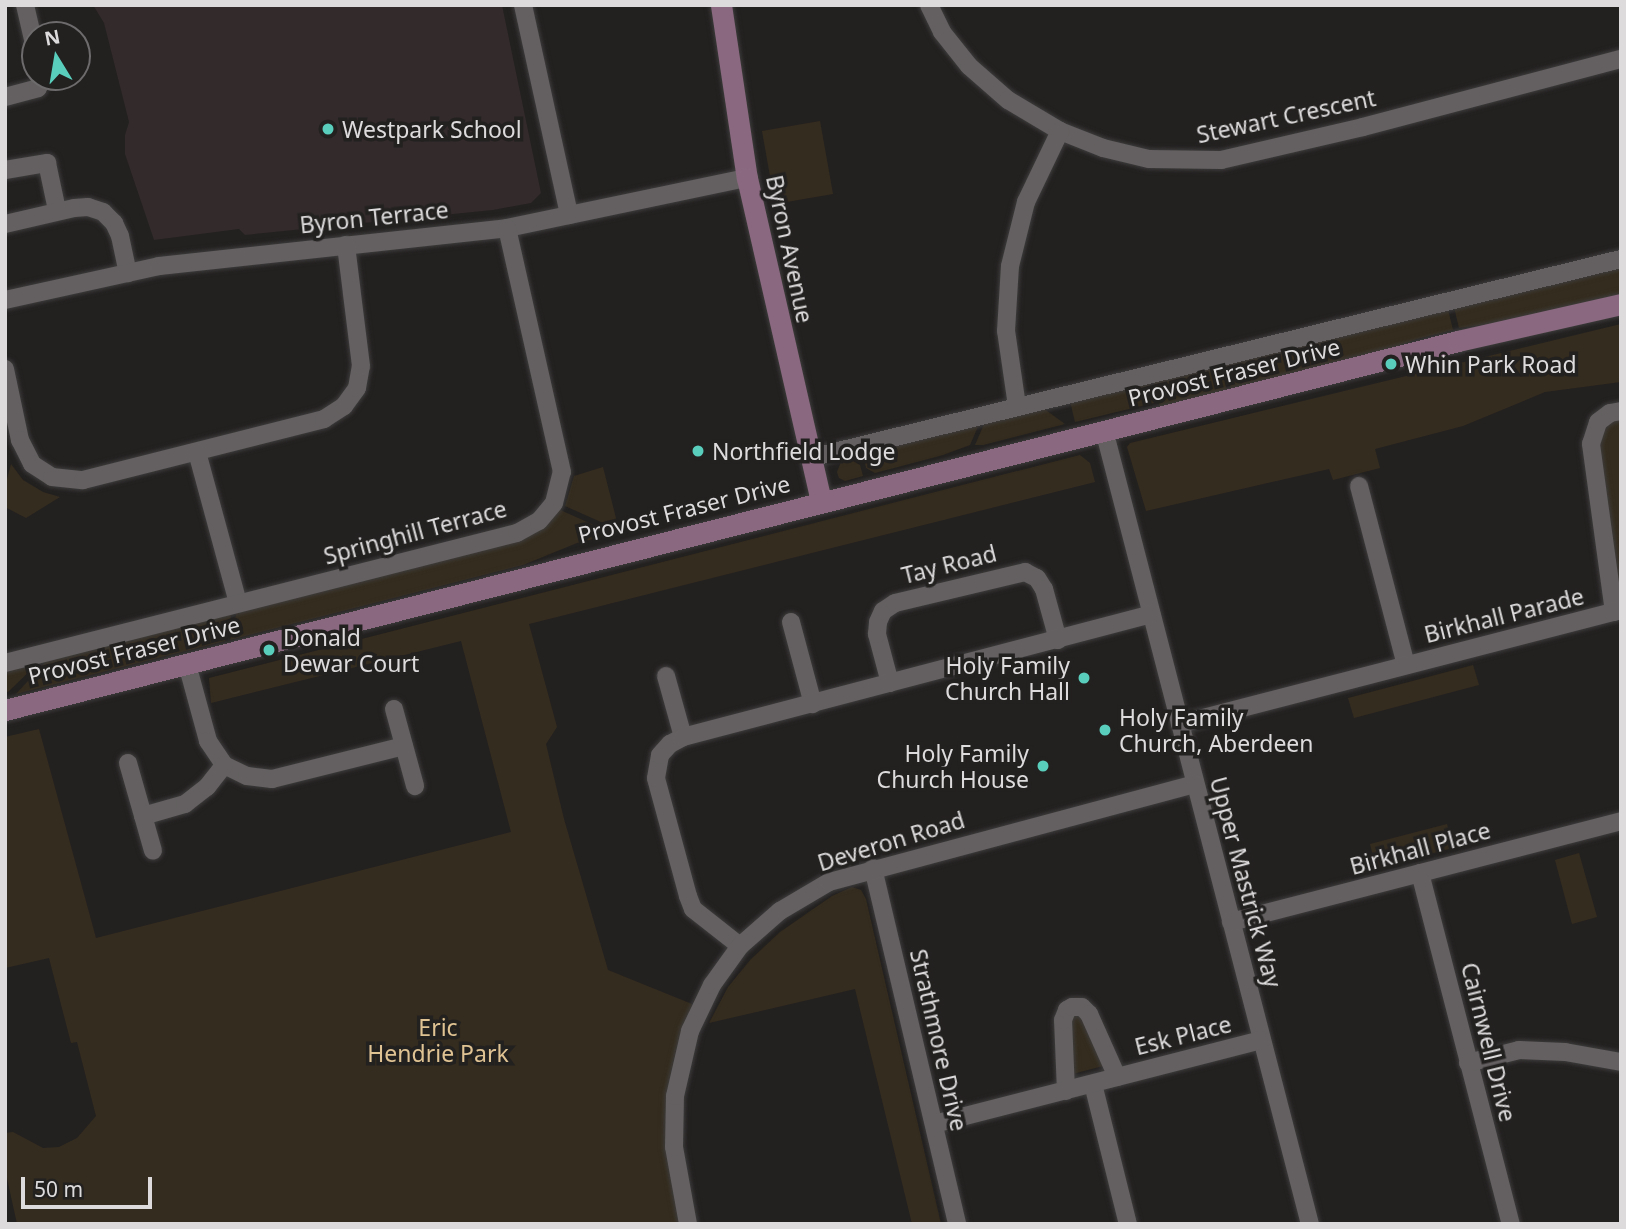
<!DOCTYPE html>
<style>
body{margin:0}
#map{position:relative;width:1626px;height:1229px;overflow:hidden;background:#232020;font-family:"Noto Sans",sans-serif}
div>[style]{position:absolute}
.built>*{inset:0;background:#322a2b}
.green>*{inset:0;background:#342c1e}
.roads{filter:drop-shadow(0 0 2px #3e3c3c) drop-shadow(0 0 2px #3e3c3c)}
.street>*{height:18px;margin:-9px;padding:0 9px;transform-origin:9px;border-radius:9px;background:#646061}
.secondary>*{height:21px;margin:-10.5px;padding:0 10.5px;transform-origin:10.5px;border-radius:10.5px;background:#8a6980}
.dots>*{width:19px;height:19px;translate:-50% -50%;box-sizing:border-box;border:4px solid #232020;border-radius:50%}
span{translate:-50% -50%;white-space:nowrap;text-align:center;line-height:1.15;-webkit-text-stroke:7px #232020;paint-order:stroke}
.street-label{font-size:23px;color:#dddbdb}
.poi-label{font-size:23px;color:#dddbdb}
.left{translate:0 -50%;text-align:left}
.right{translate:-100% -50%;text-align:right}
.park-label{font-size:23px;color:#dfc393}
.frame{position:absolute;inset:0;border:7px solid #dddbdb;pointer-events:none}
.north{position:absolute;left:21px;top:21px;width:70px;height:70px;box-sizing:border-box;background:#232020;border:2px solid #6d6b6b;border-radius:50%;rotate:349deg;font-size:19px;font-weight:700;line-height:28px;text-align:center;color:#dddbdb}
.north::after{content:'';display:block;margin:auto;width:24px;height:32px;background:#5acebd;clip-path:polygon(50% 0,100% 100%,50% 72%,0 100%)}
.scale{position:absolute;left:21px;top:1177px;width:131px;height:32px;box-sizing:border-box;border:4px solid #dddbdb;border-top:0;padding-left:9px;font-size:21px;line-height:24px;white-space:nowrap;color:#dddbdb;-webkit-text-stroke:5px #232020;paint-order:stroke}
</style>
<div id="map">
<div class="built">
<i style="clip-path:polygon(93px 5px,502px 5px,541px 193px,531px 203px,493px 210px,245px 235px,239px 229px,154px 240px,125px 154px,125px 135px,129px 122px,104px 23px)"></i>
</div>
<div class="green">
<i style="clip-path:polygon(820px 121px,833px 194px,775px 204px,762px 131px)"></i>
<i style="clip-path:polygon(1621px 268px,1621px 294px,1518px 320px,1459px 328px,1454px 307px)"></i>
<i style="clip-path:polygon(1448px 309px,1453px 330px,1417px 339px,1367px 357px,1231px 390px,1225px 363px)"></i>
<i style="clip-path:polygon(1621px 324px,1621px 382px,1545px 392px,1463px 426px,1375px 449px,1380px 468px,1333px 480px,1329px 469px,1146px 511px,1127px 447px,1130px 443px)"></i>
<i style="clip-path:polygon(1220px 364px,1227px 391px,1160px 408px,1153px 381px)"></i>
<i style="clip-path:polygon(1149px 382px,1154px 403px,1075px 422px,1070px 401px)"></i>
<i style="clip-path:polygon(1043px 408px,1065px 424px,983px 445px,975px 445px,985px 422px)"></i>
<i style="clip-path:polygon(1621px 417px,1621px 593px,1620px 593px,1596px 442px,1604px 425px)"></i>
<i style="clip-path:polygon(979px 424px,970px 445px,943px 455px,875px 473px,866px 468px,863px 452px)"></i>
<i style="clip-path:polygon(1080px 455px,1090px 463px,1095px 482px,529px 624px,557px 727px,546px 744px,564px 819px,608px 970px,692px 1004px,676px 1050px,666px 1095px,666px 1148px,680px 1224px,17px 1224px,5px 1169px,5px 1133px,13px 1132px,43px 1148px,59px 1147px,77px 1138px,96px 1116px,77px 1042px,71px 1043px,49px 958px,5px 968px,5px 737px,39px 729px,96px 938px,511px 832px,461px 641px,211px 703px,209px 678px)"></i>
<i style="clip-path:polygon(851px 460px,860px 465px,863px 476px,845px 481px,839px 478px,837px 472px,841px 462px)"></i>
<i style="clip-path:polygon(11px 464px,23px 480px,43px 492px,60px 497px,26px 518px,5px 507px,5px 486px)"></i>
<i style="clip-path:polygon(603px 467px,619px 530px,565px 506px,574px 476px)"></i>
<i style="clip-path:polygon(558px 509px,614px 534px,577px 543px,523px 565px,230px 640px,237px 611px,519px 539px)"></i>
<i style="clip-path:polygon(232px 612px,225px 641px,16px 694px,49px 658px)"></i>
<i style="clip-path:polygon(41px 660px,8px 692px,5px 691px,5px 669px)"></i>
<i style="clip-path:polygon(1473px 665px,1479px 685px,1354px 718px,1348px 698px)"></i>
<i style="clip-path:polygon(1447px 824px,1453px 848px,1376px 868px,1370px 844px)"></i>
<i style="clip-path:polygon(1579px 853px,1597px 917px,1572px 924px,1555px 860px)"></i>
<i style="clip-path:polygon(852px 887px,861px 890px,866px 899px,941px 1224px,912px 1224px,855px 989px,709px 1023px,728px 987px,751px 959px,780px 932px,832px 896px)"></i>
<i style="clip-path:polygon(1077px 1006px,1111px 1064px,1065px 1076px,1067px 1010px)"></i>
</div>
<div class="roads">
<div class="street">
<i style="left:25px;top:5px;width:44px;rotate:76.9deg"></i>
<i style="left:523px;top:5px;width:215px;rotate:77.6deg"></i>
<i style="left:929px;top:5px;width:30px;rotate:64deg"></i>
<i style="left:942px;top:32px;width:43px;rotate:51.5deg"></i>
<i style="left:969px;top:66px;width:52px;rotate:41.1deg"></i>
<i style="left:1008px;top:100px;width:61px;rotate:30.8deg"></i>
<i style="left:1060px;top:131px;width:46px;rotate:21.6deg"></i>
<i style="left:1103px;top:148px;width:47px;rotate:13.4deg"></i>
<i style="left:1149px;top:159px;width:72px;rotate:0.8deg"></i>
<i style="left:1221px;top:160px;width:146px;rotate:-13.1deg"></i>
<i style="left:1363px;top:127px;width:267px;rotate:-14.8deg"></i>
<i style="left:5px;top:97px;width:34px;rotate:-15deg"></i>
<i style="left:38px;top:88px;width:12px;rotate:-70deg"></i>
<i style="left:5px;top:170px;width:43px;rotate:-9.5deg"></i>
<i style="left:47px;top:163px;width:48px;rotate:78deg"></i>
<i style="left:5px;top:224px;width:71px;rotate:-13.1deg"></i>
<i style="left:74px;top:208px;width:14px;rotate:-4deg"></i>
<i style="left:88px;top:207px;width:16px;rotate:18deg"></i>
<i style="left:103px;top:212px;width:16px;rotate:45deg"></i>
<i style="left:114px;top:223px;width:14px;rotate:65deg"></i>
<i style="left:120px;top:236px;width:38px;rotate:78deg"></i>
<i style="left:5px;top:300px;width:158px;rotate:-12.4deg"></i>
<i style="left:159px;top:266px;width:350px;rotate:-6.2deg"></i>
<i style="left:507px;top:228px;width:245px;rotate:-11.8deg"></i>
<i style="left:5px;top:369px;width:73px;rotate:78.1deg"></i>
<i style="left:20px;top:440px;width:27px;rotate:63deg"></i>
<i style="left:32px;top:464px;width:24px;rotate:33deg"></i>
<i style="left:52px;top:477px;width:31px;rotate:6deg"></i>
<i style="left:83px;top:480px;width:249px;rotate:-14.2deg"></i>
<i style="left:324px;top:419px;width:24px;rotate:-33deg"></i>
<i style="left:344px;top:406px;width:22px;rotate:-54deg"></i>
<i style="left:357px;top:388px;width:22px;rotate:-80deg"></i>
<i style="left:361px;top:366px;width:122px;rotate:-97.1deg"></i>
<i style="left:1017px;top:406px;width:76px;rotate:-98.3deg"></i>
<i style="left:1006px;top:331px;width:65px;rotate:-86.5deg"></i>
<i style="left:1010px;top:266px;width:66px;rotate:-76deg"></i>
<i style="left:1026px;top:202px;width:79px;rotate:-64.4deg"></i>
<i style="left:1104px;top:430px;width:820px;rotate:75.46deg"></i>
<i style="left:197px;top:452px;width:156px;rotate:74.8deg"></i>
<i style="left:810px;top:458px;width:835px;rotate:-13.79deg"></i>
<i style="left:1359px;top:486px;width:185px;rotate:75.3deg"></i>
<i style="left:1614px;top:612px;width:170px;rotate:-97.8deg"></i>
<i style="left:1591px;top:444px;width:23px;rotate:-72deg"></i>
<i style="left:1598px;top:422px;width:15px;rotate:-37deg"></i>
<i style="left:1610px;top:413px;width:11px;rotate:-10deg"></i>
<i style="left:791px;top:622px;width:85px;rotate:75deg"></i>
<i style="left:5px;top:663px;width:528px;rotate:-14.25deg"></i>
<i style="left:517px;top:533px;width:25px;rotate:-29deg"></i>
<i style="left:539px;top:521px;width:23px;rotate:-50deg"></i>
<i style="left:554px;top:503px;width:32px;rotate:-76deg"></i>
<i style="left:562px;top:472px;width:250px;rotate:-102.7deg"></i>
<i style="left:187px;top:664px;width:80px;rotate:74.7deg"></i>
<i style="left:208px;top:741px;width:29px;rotate:56deg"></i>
<i style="left:224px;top:765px;width:25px;rotate:26deg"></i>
<i style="left:247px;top:776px;width:25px;rotate:7deg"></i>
<i style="left:272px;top:779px;width:136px;rotate:-14deg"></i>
<i style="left:666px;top:676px;width:63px;rotate:74.4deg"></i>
<i style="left:890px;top:683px;width:51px;rotate:-104.9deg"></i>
<i style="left:877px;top:634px;width:12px;rotate:-85deg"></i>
<i style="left:878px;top:622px;width:12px;rotate:-66deg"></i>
<i style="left:883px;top:611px;width:14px;rotate:-34deg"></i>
<i style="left:895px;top:603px;width:134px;rotate:-13.4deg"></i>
<i style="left:1025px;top:572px;width:13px;rotate:27deg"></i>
<i style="left:1037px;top:578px;width:13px;rotate:58deg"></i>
<i style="left:1044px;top:589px;width:53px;rotate:74.6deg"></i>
<i style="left:394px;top:709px;width:80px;rotate:74.7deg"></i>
<i style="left:1180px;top:724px;width:455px;rotate:-14.5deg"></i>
<i style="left:128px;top:763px;width:91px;rotate:74.1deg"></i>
<i style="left:143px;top:816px;width:44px;rotate:-15.9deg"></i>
<i style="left:185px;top:804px;width:28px;rotate:-38deg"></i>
<i style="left:207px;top:787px;width:28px;rotate:-52deg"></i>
<i style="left:873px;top:868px;width:366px;rotate:76.7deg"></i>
<i style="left:1420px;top:873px;width:363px;rotate:75.5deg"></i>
<i style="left:1231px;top:922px;width:403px;rotate:-14.5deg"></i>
<i style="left:740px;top:946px;width:60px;rotate:-141.8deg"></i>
<i style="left:693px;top:909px;width:14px;rotate:-111deg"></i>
<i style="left:688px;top:896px;width:122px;rotate:-105.2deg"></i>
<i style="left:656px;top:778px;width:23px;rotate:-80deg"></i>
<i style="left:660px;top:755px;width:15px;rotate:-48deg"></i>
<i style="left:670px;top:744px;width:15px;rotate:-28deg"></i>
<i style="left:683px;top:737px;width:484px;rotate:-14.7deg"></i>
<i style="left:1468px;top:1063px;width:53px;rotate:-14.3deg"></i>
<i style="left:1519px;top:1050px;width:46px;rotate:2.5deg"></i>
<i style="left:1565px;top:1052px;width:57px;rotate:10.1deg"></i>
<i style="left:1093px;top:1084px;width:144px;rotate:76deg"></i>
<i style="left:1066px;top:1091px;width:71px;rotate:-92.4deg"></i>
<i style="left:1063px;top:1020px;width:11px;rotate:-68deg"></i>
<i style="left:1067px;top:1010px;width:6px;rotate:-31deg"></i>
<i style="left:1072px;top:1007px;width:10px"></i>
<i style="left:1082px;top:1007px;width:10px;rotate:45deg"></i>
<i style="left:1089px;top:1014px;width:69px;rotate:66deg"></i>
<i style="left:934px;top:1124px;width:338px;rotate:-14.4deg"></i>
<i style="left:688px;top:1224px;width:78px;rotate:-100.3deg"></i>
<i style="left:674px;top:1147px;width:51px;rotate:-88.9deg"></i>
<i style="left:675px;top:1096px;width:67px;rotate:-77deg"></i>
<i style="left:690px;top:1031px;width:51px;rotate:-64.4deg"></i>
<i style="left:712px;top:985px;width:48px;rotate:-54.3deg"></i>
<i style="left:740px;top:946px;width:53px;rotate:-41.2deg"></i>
<i style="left:780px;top:911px;width:57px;rotate:-30.6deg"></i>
<i style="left:829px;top:882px;width:379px;rotate:-15deg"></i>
</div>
<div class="secondary">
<i style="left:721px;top:5px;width:175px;rotate:81.5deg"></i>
<i style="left:747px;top:178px;width:332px;rotate:77.1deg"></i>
<i style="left:5px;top:710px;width:1499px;rotate:-14.25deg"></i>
<i style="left:1458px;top:341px;width:167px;rotate:-12.8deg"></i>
</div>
</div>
<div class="dots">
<i style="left:328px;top:129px;background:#5acebd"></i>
<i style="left:1391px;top:364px;background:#5acebd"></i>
<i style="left:698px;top:451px;background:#5acebd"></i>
<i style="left:269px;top:650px;background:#5acebd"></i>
<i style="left:1084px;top:678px;background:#5acebd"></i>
<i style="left:1105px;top:730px;background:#5acebd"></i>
<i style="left:1043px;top:766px;background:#5acebd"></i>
</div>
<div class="street-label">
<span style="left:1286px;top:116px;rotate:-12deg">Stewart Crescent</span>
<span style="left:374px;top:217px;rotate:-6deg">Byron Terrace</span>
<span style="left:790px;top:249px;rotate:78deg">Byron Avenue</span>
<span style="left:1234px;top:372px;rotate:-14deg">Provost Fraser Drive</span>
<span style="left:684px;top:509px;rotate:-14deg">Provost Fraser Drive</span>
<span style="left:415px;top:532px;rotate:-15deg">Springhill Terrace</span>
<span style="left:949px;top:564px;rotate:-14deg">Tay Road</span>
<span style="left:1504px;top:615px;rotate:-14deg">Birkhall Parade</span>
<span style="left:134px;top:650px;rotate:-14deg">Provost Fraser Drive</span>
<span style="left:891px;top:841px;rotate:-17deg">Deveron Road</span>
<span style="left:1420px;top:848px;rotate:-15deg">Birkhall Place</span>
<span style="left:1246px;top:882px;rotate:75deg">Upper Mastrick Way</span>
<span style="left:1183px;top:1035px;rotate:-14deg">Esk Place</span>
<span style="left:939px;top:1040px;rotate:77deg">Strathmore Drive</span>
<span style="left:1489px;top:1042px;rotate:76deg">Cairnwell Drive</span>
</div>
<div class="poi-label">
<span class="left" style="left:342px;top:129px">Westpark School</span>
<span class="left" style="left:1405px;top:364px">Whin Park Road</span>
<span class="left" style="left:712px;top:451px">Northfield Lodge</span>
<span class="left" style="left:283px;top:650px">Donald<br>Dewar Court</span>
<span class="right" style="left:1070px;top:678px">Holy Family<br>Church Hall</span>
<span class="left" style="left:1119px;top:730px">Holy Family<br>Church, Aberdeen</span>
<span class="right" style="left:1029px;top:766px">Holy Family<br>Church House</span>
</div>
<div class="park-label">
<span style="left:438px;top:1040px">Eric<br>Hendrie Park</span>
</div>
<div class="frame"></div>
<div class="north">N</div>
<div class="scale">50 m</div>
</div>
